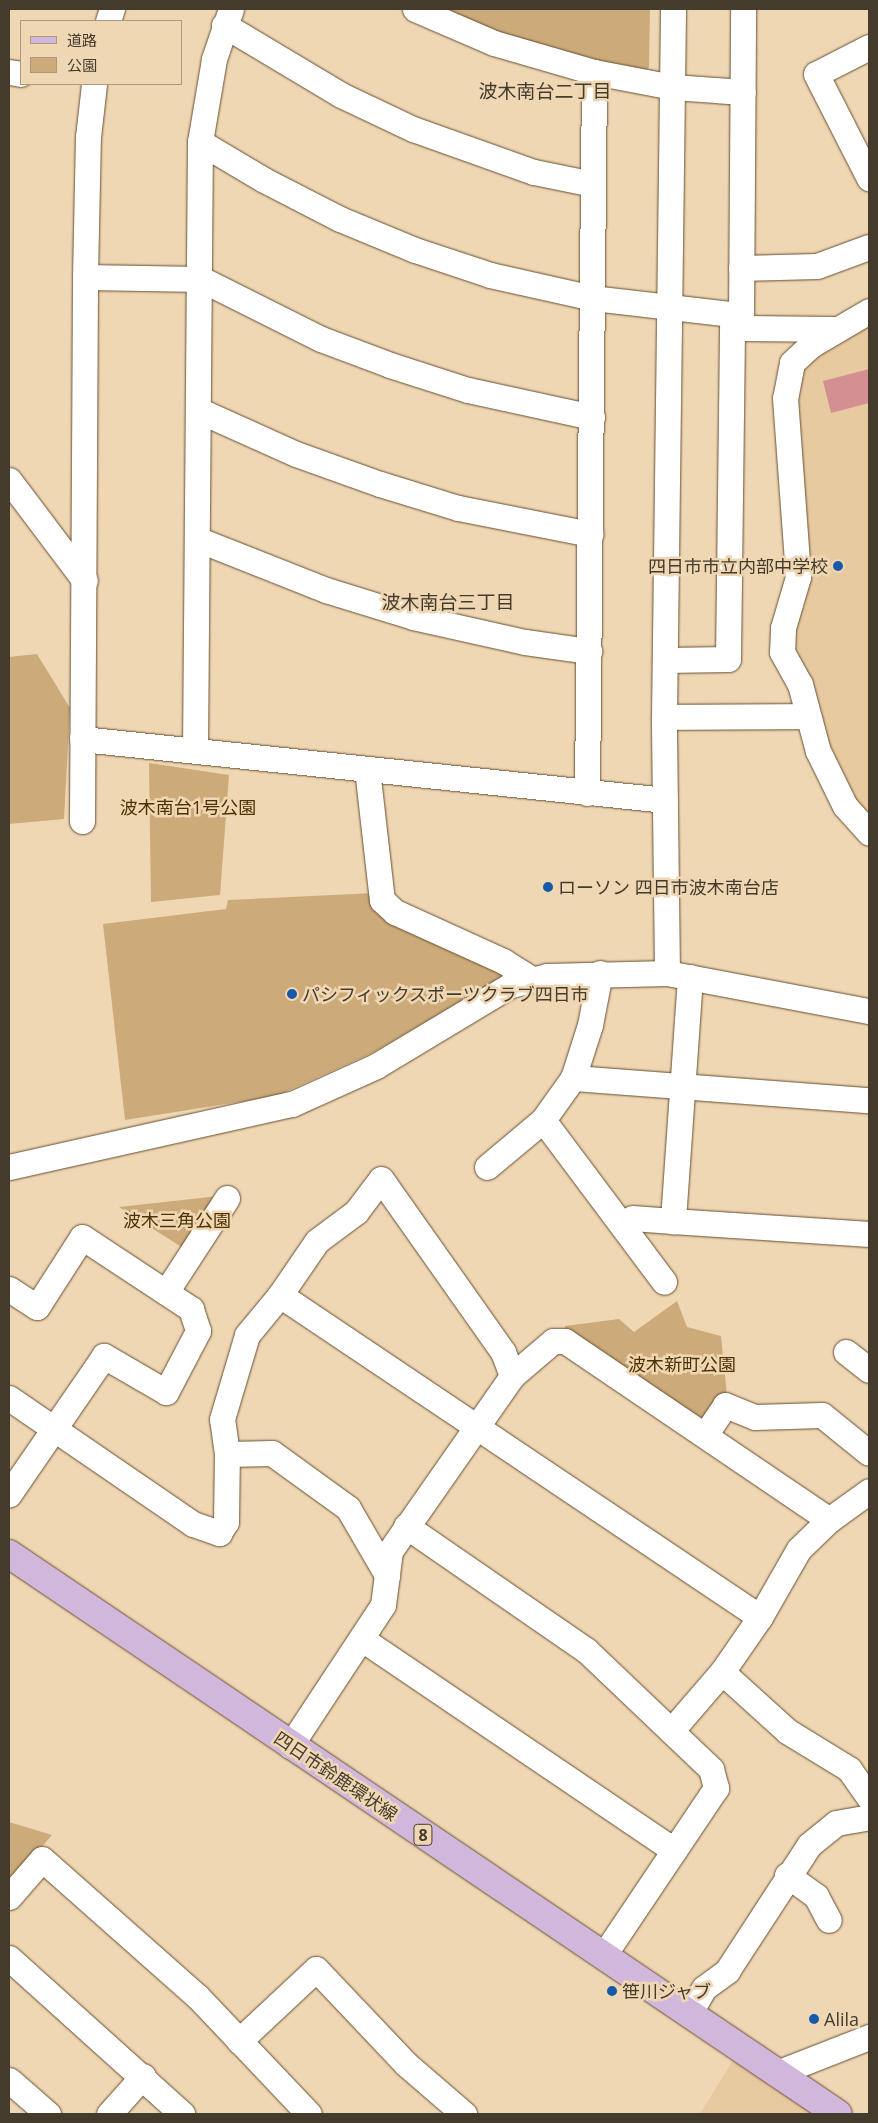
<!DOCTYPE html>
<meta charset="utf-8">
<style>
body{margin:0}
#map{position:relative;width:878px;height:2123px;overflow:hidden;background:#f0d7b4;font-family:"Open Sans","Noto Sans JP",sans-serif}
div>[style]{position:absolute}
.built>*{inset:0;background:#e8caa1}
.green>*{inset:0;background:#ccaa79}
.water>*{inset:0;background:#d38f92}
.roads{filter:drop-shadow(0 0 1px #654f30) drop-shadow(0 0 1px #654f30)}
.minor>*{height:25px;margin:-12.5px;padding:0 12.5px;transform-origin:12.5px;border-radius:12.5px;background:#fff}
.major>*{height:28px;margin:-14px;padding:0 14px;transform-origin:14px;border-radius:14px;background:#d2b7dd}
.dots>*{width:14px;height:14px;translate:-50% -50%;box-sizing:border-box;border:2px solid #f0d7b4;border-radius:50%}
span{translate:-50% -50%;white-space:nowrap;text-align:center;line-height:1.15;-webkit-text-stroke:5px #f0d7b4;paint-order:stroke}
.shield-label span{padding:1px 4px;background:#f0d7b4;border:1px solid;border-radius:4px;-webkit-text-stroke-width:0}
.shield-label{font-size:16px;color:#453b2d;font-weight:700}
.poi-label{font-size:18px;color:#453b2d}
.right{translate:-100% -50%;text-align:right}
.left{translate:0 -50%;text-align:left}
.park-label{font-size:18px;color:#4c3204}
.street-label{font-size:18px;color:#453b2d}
.neighbourhood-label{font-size:19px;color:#453b2d}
.frame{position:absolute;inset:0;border:10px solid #453b2d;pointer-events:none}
.legend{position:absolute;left:20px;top:20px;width:162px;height:65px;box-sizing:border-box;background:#f0d7b4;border:1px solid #ac997e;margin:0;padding:6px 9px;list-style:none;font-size:15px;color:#453b2d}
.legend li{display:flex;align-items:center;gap:10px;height:25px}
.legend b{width:25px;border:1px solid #ac997e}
</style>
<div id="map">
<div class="built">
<i style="clip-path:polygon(869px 317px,869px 820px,853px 801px,825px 749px,792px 657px,796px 641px,790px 636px,800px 514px,797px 374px,807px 357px)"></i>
<i style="clip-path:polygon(733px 2060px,814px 2114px,700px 2114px)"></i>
</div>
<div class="green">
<i style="clip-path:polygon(436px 9px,650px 9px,649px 67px,644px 73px,504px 36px)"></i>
<i style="clip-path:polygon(37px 654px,70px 708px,64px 819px,9px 824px,9px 657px)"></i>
<i style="clip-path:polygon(149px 763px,229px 775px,220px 895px,151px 902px)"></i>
<i style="clip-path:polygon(375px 893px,508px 974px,372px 1053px,276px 1096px,125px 1120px,103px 924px,226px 909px,228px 900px)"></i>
<i style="clip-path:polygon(219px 1196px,183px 1248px,119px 1207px)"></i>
<i style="clip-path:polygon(677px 1301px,687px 1327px,721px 1336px,727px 1395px,706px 1420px,699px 1420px,565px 1332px,565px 1326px,619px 1319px,634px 1332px)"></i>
<i style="clip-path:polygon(9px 1822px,52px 1835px,9px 1885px)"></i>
</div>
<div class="water">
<i style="clip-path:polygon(869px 369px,869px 403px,831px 413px,823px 381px)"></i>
</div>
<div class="roads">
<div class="minor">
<i style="left:415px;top:9px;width:86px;rotate:23.3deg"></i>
<i style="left:494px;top:43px;width:104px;rotate:16.2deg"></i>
<i style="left:594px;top:72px;width:80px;rotate:10.8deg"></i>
<i style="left:673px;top:87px;width:70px;rotate:4.1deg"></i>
<i style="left:108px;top:21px;width:13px;rotate:-72deg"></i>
<i style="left:224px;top:25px;width:136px;rotate:30.9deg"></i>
<i style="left:341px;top:95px;width:80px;rotate:25.3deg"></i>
<i style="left:413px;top:129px;width:128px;rotate:19.6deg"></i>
<i style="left:534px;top:172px;width:60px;rotate:11.5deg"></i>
<i style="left:869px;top:47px;width:59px;rotate:153deg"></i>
<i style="left:816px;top:74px;width:117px;rotate:63deg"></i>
<i style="left:9px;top:72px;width:12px;rotate:9deg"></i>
<i style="left:200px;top:142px;width:74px;rotate:30.7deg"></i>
<i style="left:264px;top:180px;width:85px;rotate:27.2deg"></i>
<i style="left:340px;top:219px;width:81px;rotate:22.5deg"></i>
<i style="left:415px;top:250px;width:79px;rotate:18.4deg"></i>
<i style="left:490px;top:275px;width:106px;rotate:12.6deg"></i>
<i style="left:593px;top:298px;width:149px;rotate:6.6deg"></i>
<i style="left:741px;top:315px;width:306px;rotate:-89.6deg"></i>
<i style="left:741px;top:268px;width:76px;rotate:-1.5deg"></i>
<i style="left:817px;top:266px;width:55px;rotate:-20.1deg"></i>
<i style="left:85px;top:277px;width:116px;rotate:1deg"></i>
<i style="left:201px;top:279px;width:134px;rotate:26.6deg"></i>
<i style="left:321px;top:339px;width:74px;rotate:20.6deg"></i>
<i style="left:390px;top:365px;width:82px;rotate:17.8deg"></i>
<i style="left:468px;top:390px;width:127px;rotate:12.3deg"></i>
<i style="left:869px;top:311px;width:67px;rotate:149.6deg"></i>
<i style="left:811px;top:345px;width:26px;rotate:137deg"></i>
<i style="left:792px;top:363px;width:36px;rotate:101deg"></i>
<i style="left:785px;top:398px;width:179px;rotate:85.8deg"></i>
<i style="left:798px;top:577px;width:53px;rotate:106.4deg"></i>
<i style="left:783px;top:628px;width:24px;rotate:92deg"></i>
<i style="left:782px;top:652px;width:37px;rotate:61deg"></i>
<i style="left:800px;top:684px;width:69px;rotate:75deg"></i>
<i style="left:818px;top:751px;width:61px;rotate:63.9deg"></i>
<i style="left:845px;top:806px;width:36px;rotate:48deg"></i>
<i style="left:744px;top:328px;width:91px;rotate:0.6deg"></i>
<i style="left:198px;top:410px;width:107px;rotate:24.2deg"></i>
<i style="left:296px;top:454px;width:89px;rotate:19.7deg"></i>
<i style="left:380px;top:484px;width:82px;rotate:17.1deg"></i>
<i style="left:458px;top:508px;width:135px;rotate:11.1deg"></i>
<i style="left:9px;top:480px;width:126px;rotate:53deg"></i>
<i style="left:197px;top:539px;width:139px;rotate:21.6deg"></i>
<i style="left:326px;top:590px;width:91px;rotate:17.2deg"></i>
<i style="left:413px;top:617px;width:115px;rotate:12.6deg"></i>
<i style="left:525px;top:642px;width:65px;rotate:8deg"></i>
<i style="left:666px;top:660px;width:62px;rotate:-0.9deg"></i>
<i style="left:728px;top:659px;width:344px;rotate:-89.3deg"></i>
<i style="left:664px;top:717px;width:143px;rotate:-0.4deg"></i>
<i style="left:82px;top:739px;width:586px;rotate:5.97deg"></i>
<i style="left:195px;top:750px;width:608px;rotate:-89.53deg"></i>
<i style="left:200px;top:142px;width:84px;rotate:-80.4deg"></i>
<i style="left:214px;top:59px;width:53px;rotate:-71.2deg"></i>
<i style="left:367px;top:769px;width:132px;rotate:83.5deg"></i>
<i style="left:382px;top:900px;width:18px;rotate:43deg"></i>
<i style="left:395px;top:912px;width:119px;rotate:24.4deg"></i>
<i style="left:503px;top:961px;width:34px;rotate:32deg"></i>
<i style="left:587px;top:793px;width:721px;rotate:-89.44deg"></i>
<i style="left:82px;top:821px;width:544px;rotate:-89.68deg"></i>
<i style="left:85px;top:277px;width:140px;rotate:-88.8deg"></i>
<i style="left:88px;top:137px;width:53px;rotate:-83.5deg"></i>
<i style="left:667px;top:973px;width:256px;rotate:-90.7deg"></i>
<i style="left:664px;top:717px;width:708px;rotate:-89.27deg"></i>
<i style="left:690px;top:977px;width:245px;rotate:94deg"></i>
<i style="left:673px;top:1221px;width:196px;rotate:3.8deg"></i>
<i style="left:573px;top:1078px;width:297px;rotate:4.3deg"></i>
<i style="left:543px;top:1120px;width:202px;rotate:53.2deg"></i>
<i style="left:9px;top:1167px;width:290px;rotate:-12.6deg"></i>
<i style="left:292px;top:1104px;width:92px;rotate:-24.3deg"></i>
<i style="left:376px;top:1066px;width:157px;rotate:-31deg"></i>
<i style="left:511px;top:985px;width:37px;rotate:-14deg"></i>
<i style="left:547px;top:976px;width:120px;rotate:-1.4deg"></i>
<i style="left:667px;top:973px;width:206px;rotate:10.7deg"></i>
<i style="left:487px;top:1167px;width:73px;rotate:-40deg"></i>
<i style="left:543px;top:1120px;width:52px;rotate:-54.5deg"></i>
<i style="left:573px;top:1078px;width:56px;rotate:-72.2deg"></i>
<i style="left:590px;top:1025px;width:53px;rotate:-79.1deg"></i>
<i style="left:632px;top:1218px;width:41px;rotate:4.2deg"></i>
<i style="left:9px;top:1289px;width:33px;rotate:33deg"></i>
<i style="left:37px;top:1307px;width:83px;rotate:-57.3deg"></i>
<i style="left:82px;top:1237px;width:131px;rotate:33.4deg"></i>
<i style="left:191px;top:1309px;width:23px;rotate:72deg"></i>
<i style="left:198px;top:1331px;width:69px;rotate:117.7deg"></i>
<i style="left:166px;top:1392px;width:72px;rotate:-149.9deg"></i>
<i style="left:104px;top:1356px;width:168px;rotate:124.5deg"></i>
<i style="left:166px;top:1292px;width:112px;rotate:-57deg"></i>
<i style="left:280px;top:1295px;width:578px;rotate:33.86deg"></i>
<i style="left:846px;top:1352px;width:29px;rotate:38deg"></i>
<i style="left:9px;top:1398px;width:223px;rotate:34.4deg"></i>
<i style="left:193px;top:1524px;width:28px;rotate:19deg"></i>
<i style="left:219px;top:1533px;width:13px;rotate:-58deg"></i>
<i style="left:226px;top:1522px;width:68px;rotate:-89.2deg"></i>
<i style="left:227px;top:1454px;width:35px;rotate:-98deg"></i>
<i style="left:222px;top:1419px;width:88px;rotate:-73.4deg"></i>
<i style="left:247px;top:1335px;width:52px;rotate:-50.5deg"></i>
<i style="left:280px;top:1295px;width:65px;rotate:-55.6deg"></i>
<i style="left:317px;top:1241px;width:49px;rotate:-36.6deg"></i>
<i style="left:356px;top:1212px;width:41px;rotate:-52.9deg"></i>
<i style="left:381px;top:1179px;width:212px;rotate:54.8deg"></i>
<i style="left:503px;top:1352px;width:26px;rotate:69deg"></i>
<i style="left:705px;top:1435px;width:36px;rotate:-56deg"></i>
<i style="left:725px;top:1405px;width:32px;rotate:22deg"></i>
<i style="left:755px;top:1417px;width:67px;rotate:-1.7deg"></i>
<i style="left:822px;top:1415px;width:60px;rotate:39deg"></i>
<i style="left:227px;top:1454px;width:45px;rotate:-1.3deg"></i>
<i style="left:272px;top:1453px;width:94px;rotate:35.9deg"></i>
<i style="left:348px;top:1508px;width:78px;rotate:59.8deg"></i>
<i style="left:406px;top:1526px;width:219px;rotate:34.6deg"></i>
<i style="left:586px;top:1650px;width:173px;rotate:43.6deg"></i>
<i style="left:711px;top:1769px;width:20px;rotate:75deg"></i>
<i style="left:716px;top:1788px;width:202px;rotate:123.9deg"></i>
<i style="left:362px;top:1639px;width:377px;rotate:34.1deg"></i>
<i style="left:722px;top:1672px;width:88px;rotate:42.2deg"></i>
<i style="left:787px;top:1731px;width:73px;rotate:31.5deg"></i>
<i style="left:849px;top:1769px;width:35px;rotate:55deg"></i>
<i style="left:671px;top:1731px;width:78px;rotate:-49.2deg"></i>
<i style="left:722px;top:1672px;width:67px;rotate:-55.4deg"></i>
<i style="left:760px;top:1617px;width:78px;rotate:-60.2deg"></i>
<i style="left:799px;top:1549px;width:42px;rotate:-44deg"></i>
<i style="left:829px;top:1520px;width:49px;rotate:-35.9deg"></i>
<i style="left:290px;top:1746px;width:169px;rotate:-56.6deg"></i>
<i style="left:383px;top:1605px;width:54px;rotate:-82.6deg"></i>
<i style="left:390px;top:1551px;width:213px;rotate:-55.1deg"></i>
<i style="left:512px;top:1376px;width:54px;rotate:-40.5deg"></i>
<i style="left:553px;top:1341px;width:12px"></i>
<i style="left:565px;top:1341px;width:319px;rotate:34.1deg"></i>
<i style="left:787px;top:1875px;width:36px;rotate:36deg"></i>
<i style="left:816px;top:1896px;width:27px;rotate:62deg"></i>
<i style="left:9px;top:1897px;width:50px;rotate:-49deg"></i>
<i style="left:42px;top:1859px;width:208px;rotate:41.5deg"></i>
<i style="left:198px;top:1997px;width:161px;rotate:46.5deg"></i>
<i style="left:9px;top:1958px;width:233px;rotate:42deg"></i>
<i style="left:689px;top:2014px;width:30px;rotate:-60deg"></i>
<i style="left:704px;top:1988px;width:29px;rotate:-36deg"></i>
<i style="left:727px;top:1971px;width:150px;rotate:-56.9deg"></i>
<i style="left:809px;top:1845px;width:35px;rotate:-39deg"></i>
<i style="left:836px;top:1823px;width:34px;rotate:-10deg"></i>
<i style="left:239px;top:2041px;width:105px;rotate:-43.1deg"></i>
<i style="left:316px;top:1969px;width:131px;rotate:46.5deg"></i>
<i style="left:406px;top:2064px;width:77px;rotate:40.8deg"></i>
<i style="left:777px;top:2073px;width:99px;rotate:-21.4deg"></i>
<i style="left:9px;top:2080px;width:52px;rotate:41.1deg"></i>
<i style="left:109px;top:2114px;width:51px;rotate:-48.2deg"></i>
</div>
<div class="major">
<i style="left:9px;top:1554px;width:1000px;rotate:34.04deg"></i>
</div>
</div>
<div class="dots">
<i style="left:838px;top:566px;background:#185aaa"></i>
<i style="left:548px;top:887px;background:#185aaa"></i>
<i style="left:292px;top:994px;background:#185aaa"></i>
<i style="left:612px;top:1991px;background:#185aaa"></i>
<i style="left:814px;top:2019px;background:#185aaa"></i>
</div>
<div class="shield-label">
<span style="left:423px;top:1835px">8</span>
</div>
<div class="poi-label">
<span class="right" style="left:828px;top:566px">四日市市立内部中学校</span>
<span class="left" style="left:558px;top:887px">ローソン 四日市波木南台店</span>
<span class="left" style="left:302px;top:994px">パシフィックスポーツクラブ四日市</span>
<span class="left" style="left:622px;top:1991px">笹川ジャブ</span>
<span class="left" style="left:824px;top:2019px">Alila</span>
</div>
<div class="park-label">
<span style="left:188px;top:807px">波木南台1号公園</span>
<span style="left:177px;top:1220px">波木三角公園</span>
<span style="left:682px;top:1364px">波木新町公園</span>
</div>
<div class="street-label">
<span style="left:336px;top:1776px;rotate:34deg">四日市鈴鹿環状線</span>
</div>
<div class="neighbourhood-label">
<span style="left:545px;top:92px">波木南台二丁目</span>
<span style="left:448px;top:603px">波木南台三丁目</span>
</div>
<div class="frame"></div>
<ul class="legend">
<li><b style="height:6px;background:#d2b7dd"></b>道路</li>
<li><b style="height:14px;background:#ccaa79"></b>公園</li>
</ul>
</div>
